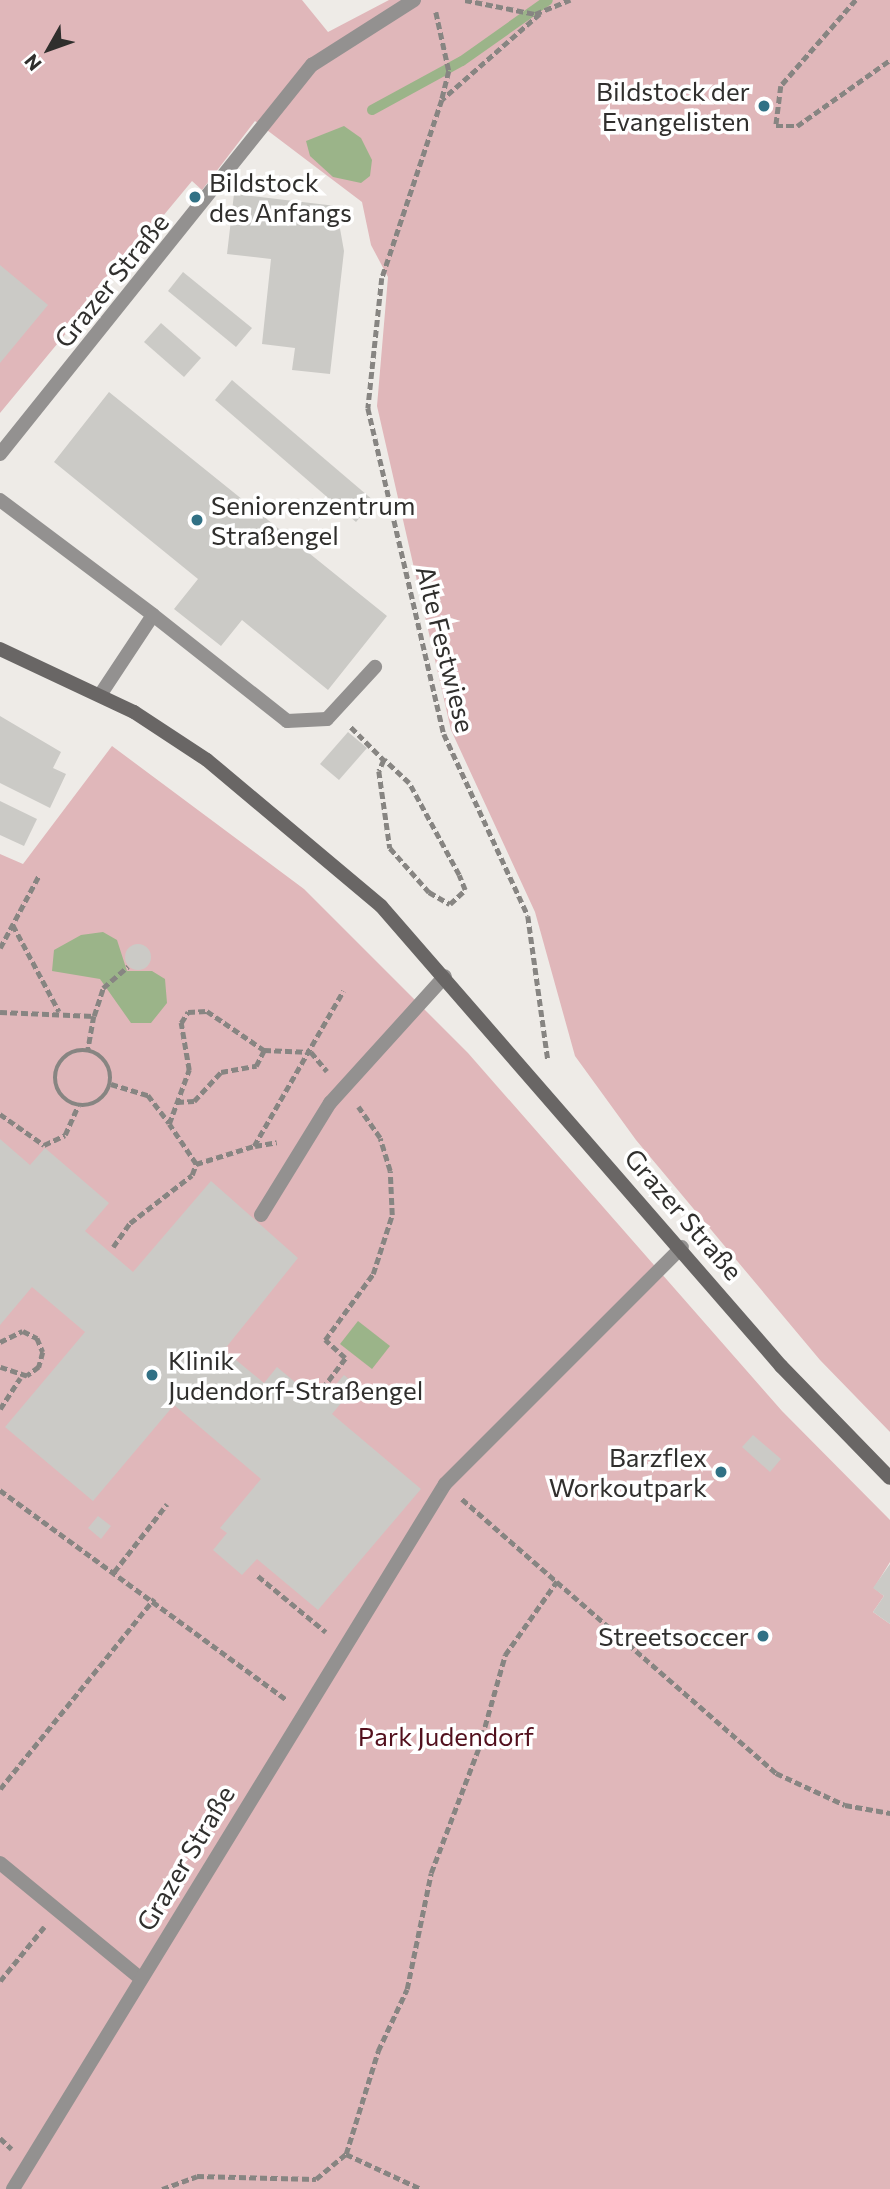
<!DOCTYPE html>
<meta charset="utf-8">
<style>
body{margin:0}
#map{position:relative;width:890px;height:2189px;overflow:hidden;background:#eeebe7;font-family:Commissioner,sans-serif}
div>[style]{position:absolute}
.green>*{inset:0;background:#e0b7ba}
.water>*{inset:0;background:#9bb489}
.stream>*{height:10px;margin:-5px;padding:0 5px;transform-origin:5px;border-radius:5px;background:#9bb489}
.building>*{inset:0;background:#cbcac6}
.round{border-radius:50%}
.path>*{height:4.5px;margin-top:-2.25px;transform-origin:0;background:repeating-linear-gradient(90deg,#878582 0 7px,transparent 0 10.5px)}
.path>.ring{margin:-2.25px;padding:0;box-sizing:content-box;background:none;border:4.5px solid #878582;border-radius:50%}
.service>*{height:14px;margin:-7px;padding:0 7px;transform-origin:7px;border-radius:7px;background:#939190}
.minor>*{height:14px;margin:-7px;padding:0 7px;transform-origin:7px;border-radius:7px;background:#939190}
.secondary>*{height:14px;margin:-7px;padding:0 7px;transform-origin:7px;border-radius:7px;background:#696665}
.dots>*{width:19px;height:19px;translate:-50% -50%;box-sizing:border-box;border:4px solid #fff;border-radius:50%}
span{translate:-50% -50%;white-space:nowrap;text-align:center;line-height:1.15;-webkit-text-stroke:7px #fff;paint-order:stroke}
.poi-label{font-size:26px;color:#302f2d}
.right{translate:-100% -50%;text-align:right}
.left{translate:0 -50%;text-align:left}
.street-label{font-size:26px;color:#302f2d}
.park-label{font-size:26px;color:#52101d}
.north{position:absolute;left:14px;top:14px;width:70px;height:70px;-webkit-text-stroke:5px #fff;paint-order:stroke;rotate:230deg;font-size:19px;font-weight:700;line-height:28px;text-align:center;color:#302f2d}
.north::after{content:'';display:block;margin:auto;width:24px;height:32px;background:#302f2d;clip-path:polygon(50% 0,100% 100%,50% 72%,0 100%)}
</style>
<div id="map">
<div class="green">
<i style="clip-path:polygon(0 0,302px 0,328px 32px,389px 0,890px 0,890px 1432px,820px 1360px,636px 1140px,575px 1056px,535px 912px,451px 730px,377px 406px,388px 277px,371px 245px,362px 202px,255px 121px,202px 190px,192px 181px,0 413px)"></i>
<i style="clip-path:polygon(112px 746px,304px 889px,468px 1053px,782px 1411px,890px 1520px,890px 1562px,874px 1588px,884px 1596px,873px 1612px,890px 1624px,890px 2189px,0 2189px,0 854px,23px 864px)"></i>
</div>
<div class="water">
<i style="clip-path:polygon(344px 126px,361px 138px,372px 160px,370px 176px,361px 183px,333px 177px,310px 156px,306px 141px)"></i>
<i style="clip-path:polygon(103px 932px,117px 940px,127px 971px,152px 971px,165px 979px,167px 1003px,151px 1023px,131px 1023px,100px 979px,52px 971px,54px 950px,81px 935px)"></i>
<i style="clip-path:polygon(358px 1321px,390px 1346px,372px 1369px,340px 1344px)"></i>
</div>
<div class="stream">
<i style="left:372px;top:110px;width:102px;rotate:-28.6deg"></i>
<i style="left:462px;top:61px;width:105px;rotate:-35.3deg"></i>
</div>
<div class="building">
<i style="clip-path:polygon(234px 194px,336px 206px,344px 251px,330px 374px,292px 370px,295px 348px,262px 344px,271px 259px,227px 254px)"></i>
<i style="clip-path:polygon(0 265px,48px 305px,0 363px)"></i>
<i style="clip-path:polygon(183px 272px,252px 328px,236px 347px,168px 291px)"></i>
<i style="clip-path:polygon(161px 323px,201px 358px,184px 377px,144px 342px)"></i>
<i style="clip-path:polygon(232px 380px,374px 501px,356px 522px,215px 400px)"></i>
<i style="clip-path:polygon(109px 392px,387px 616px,328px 690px,242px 620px,221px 646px,174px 609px,198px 579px,54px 462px)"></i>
<i style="clip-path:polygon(0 716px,61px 752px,53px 768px,66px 774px,50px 808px,0 783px)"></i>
<i style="clip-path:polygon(348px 732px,367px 748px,339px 780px,320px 764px)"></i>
<i style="clip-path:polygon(0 801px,37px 819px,24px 846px,0 835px)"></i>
<i class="round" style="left:125px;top:944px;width:26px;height:26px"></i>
<i style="clip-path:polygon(0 1139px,30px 1165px,45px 1148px,109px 1203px,85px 1231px,133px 1272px,211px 1181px,298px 1258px,224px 1350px,264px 1383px,277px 1367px,320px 1403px,344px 1375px,356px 1385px,332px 1414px,421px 1489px,318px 1610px,257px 1559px,242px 1575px,213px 1550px,227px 1533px,220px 1528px,261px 1479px,174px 1405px,93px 1501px,5px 1427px,85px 1332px,32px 1287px,0 1325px)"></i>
<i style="clip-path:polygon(753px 1435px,781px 1459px,770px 1472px,742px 1447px)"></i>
<i style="clip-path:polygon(98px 1516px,111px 1526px,101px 1539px,88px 1528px)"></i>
<i style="clip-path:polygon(890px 1564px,890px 1624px,873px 1612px,884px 1596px,873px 1588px)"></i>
</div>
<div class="path">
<i style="left:465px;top:0;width:71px;rotate:11.3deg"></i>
<i style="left:535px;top:14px;width:38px;rotate:-22deg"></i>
<i style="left:856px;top:0;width:114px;rotate:131.1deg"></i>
<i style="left:781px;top:86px;width:40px;rotate:97.1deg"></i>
<i style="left:776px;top:126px;width:21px"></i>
<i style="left:797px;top:126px;width:114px;rotate:-35.4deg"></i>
<i style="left:436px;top:12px;width:60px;rotate:77.6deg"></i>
<i style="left:449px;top:71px;width:29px;rotate:104deg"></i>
<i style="left:540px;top:14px;width:130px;rotate:138.7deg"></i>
<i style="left:442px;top:100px;width:188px;rotate:108.6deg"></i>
<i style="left:382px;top:278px;width:131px;rotate:96.1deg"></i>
<i style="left:368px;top:408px;width:335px;rotate:76.9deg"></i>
<i style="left:444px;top:734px;width:200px;rotate:65.2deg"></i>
<i style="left:528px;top:916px;width:146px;rotate:82.1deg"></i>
<i style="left:351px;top:727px;width:47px;rotate:45deg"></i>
<i style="left:384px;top:760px;width:12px;rotate:114deg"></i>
<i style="left:379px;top:771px;width:78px;rotate:81.9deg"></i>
<i style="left:390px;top:848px;width:59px;rotate:48.4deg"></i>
<i style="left:429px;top:892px;width:24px;rotate:30deg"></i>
<i style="left:450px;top:904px;width:21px;rotate:-43deg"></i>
<i style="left:465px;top:890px;width:16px;rotate:-112deg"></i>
<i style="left:459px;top:875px;width:105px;rotate:-118.5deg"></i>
<i style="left:409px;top:783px;width:34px;rotate:-137deg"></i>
<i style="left:13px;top:925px;width:98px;rotate:61.9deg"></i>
<i style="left:0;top:948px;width:81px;rotate:-61.8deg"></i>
<i style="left:0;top:1012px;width:94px;rotate:2.4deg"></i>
<i style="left:94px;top:1016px;width:36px;rotate:100deg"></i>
<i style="left:94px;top:1016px;width:29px;rotate:-72deg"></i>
<i style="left:103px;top:988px;width:33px;rotate:-41deg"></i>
<i class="ring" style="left:55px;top:1050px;width:51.5px;height:51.5px"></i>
<i style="left:111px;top:1084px;width:39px;rotate:17deg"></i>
<i style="left:148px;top:1095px;width:35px;rotate:53deg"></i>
<i style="left:177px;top:1102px;width:17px;rotate:-3deg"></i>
<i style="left:194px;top:1101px;width:40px;rotate:-47deg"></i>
<i style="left:221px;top:1072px;width:36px;rotate:-10deg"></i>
<i style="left:256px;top:1066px;width:18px;rotate:-63deg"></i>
<i style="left:0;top:1114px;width:54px;rotate:35.2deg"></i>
<i style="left:44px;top:1145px;width:23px;rotate:-25deg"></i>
<i style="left:65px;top:1135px;width:32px;rotate:-66deg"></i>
<i style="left:255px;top:1146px;width:22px;rotate:-10deg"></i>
<i style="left:196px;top:1164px;width:61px;rotate:-17.2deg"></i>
<i style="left:254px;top:1146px;width:179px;rotate:-60.1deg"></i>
<i style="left:113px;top:1247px;width:29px;rotate:-55deg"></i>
<i style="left:130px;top:1223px;width:78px;rotate:-37.7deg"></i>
<i style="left:192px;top:1175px;width:12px;rotate:-70deg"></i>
<i style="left:196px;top:1164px;width:48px;rotate:-124deg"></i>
<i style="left:169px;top:1124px;width:58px;rotate:-69.7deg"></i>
<i style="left:189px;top:1070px;width:48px;rotate:-99.7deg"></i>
<i style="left:181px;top:1023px;width:13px;rotate:-58deg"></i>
<i style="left:188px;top:1012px;width:19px;rotate:-3deg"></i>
<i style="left:207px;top:1011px;width:69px;rotate:34.4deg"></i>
<i style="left:264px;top:1050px;width:47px;rotate:2.4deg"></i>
<i style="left:311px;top:1052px;width:25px;rotate:50deg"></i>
<i style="left:0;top:1342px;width:25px;rotate:-26deg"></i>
<i style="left:23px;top:1331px;width:16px;rotate:27deg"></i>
<i style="left:37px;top:1338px;width:15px;rotate:67deg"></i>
<i style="left:43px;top:1352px;width:16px;rotate:105deg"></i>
<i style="left:39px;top:1367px;width:15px;rotate:143deg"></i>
<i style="left:27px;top:1376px;width:28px;rotate:-162deg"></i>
<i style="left:322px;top:1389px;width:39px;rotate:-53deg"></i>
<i style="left:345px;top:1358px;width:27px;rotate:-138deg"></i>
<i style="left:325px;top:1340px;width:82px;rotate:-54deg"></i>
<i style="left:373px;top:1274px;width:62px;rotate:-72.1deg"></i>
<i style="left:392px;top:1215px;width:44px;rotate:-92.6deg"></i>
<i style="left:390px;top:1171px;width:34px;rotate:-107deg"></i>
<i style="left:380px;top:1138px;width:38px;rotate:-125deg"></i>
<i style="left:0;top:1409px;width:37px;rotate:-57deg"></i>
<i style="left:0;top:1490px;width:356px;rotate:36.2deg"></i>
<i style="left:462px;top:1499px;width:417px;rotate:41.1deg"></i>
<i style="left:776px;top:1773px;width:76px;rotate:24.9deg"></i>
<i style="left:845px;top:1805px;width:46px;rotate:10.1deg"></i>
<i style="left:114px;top:1572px;width:86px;rotate:-52.1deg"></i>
<i style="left:258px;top:1576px;width:88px;rotate:39.5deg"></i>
<i style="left:0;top:1789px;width:245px;rotate:-51deg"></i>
<i style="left:0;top:1981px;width:70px;rotate:-50.8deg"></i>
<i style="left:0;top:2138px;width:16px;rotate:43deg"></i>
<i style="left:346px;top:2154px;width:83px;rotate:25deg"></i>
<i style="left:162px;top:2189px;width:37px;rotate:-20deg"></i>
<i style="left:197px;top:2176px;width:119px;rotate:1.4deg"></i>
<i style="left:316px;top:2179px;width:39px;rotate:-40deg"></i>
<i style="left:346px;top:2154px;width:108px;rotate:-72.7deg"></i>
<i style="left:378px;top:2051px;width:68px;rotate:-64.9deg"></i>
<i style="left:407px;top:1989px;width:118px;rotate:-78.3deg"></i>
<i style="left:431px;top:1873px;width:135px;rotate:-69.1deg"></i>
<i style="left:479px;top:1747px;width:96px;rotate:-74.2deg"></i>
<i style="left:505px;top:1655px;width:90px;rotate:-54.9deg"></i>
</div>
<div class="service">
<i style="left:261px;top:1215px;width:132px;rotate:-58.4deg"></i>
<i style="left:330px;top:1103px;width:171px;rotate:-47.8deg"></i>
<i style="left:0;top:1863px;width:181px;rotate:39.4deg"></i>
<i style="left:13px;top:2189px;width:827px;rotate:-58.5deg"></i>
<i style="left:445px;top:1484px;width:335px;rotate:-45deg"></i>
</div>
<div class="minor">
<i style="left:0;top:454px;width:499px;rotate:-51.3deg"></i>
<i style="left:312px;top:65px;width:121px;rotate:-32.5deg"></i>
<i style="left:0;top:500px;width:191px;rotate:36.9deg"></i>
<i style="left:153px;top:615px;width:96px;rotate:123.5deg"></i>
<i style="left:153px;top:615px;width:171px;rotate:38.3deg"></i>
<i style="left:287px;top:721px;width:40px;rotate:-2.9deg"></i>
<i style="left:327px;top:719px;width:71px;rotate:-47.3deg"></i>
</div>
<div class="secondary">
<i style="left:0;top:649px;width:148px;rotate:25.2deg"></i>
<i style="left:134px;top:712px;width:87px;rotate:33.3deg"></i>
<i style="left:207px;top:760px;width:227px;rotate:40deg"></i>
<i style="left:381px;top:906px;width:610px;rotate:48.99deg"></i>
<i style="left:781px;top:1366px;width:156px;rotate:45.8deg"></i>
</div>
<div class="dots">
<i style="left:764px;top:106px;background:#317185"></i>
<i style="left:195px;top:197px;background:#317185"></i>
<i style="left:197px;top:520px;background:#317185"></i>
<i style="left:152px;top:1375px;background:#317185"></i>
<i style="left:721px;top:1472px;background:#317185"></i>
<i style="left:763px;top:1636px;background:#317185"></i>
</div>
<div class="poi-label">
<span class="right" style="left:750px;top:106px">Bildstock der<br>Evangelisten</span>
<span class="left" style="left:209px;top:197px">Bildstock<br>des Anfangs</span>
<span class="left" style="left:211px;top:520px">Seniorenzentrum<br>Straßengel</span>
<span class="left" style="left:168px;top:1375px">Klinik<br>Judendorf-Straßengel</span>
<span class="right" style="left:707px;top:1472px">Barzflex<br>Workoutpark</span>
<span class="right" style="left:749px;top:1636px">Streetsoccer</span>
</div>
<div class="street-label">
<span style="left:111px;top:280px;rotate:-51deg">Grazer Straße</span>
<span style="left:446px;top:649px;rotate:76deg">Alte Festwiese</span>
<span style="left:684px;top:1214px;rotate:49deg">Grazer Straße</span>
<span style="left:185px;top:1858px;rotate:-59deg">Grazer Straße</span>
</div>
<div class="park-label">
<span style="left:446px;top:1736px">Park Judendorf</span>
</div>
<div class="north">N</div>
</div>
